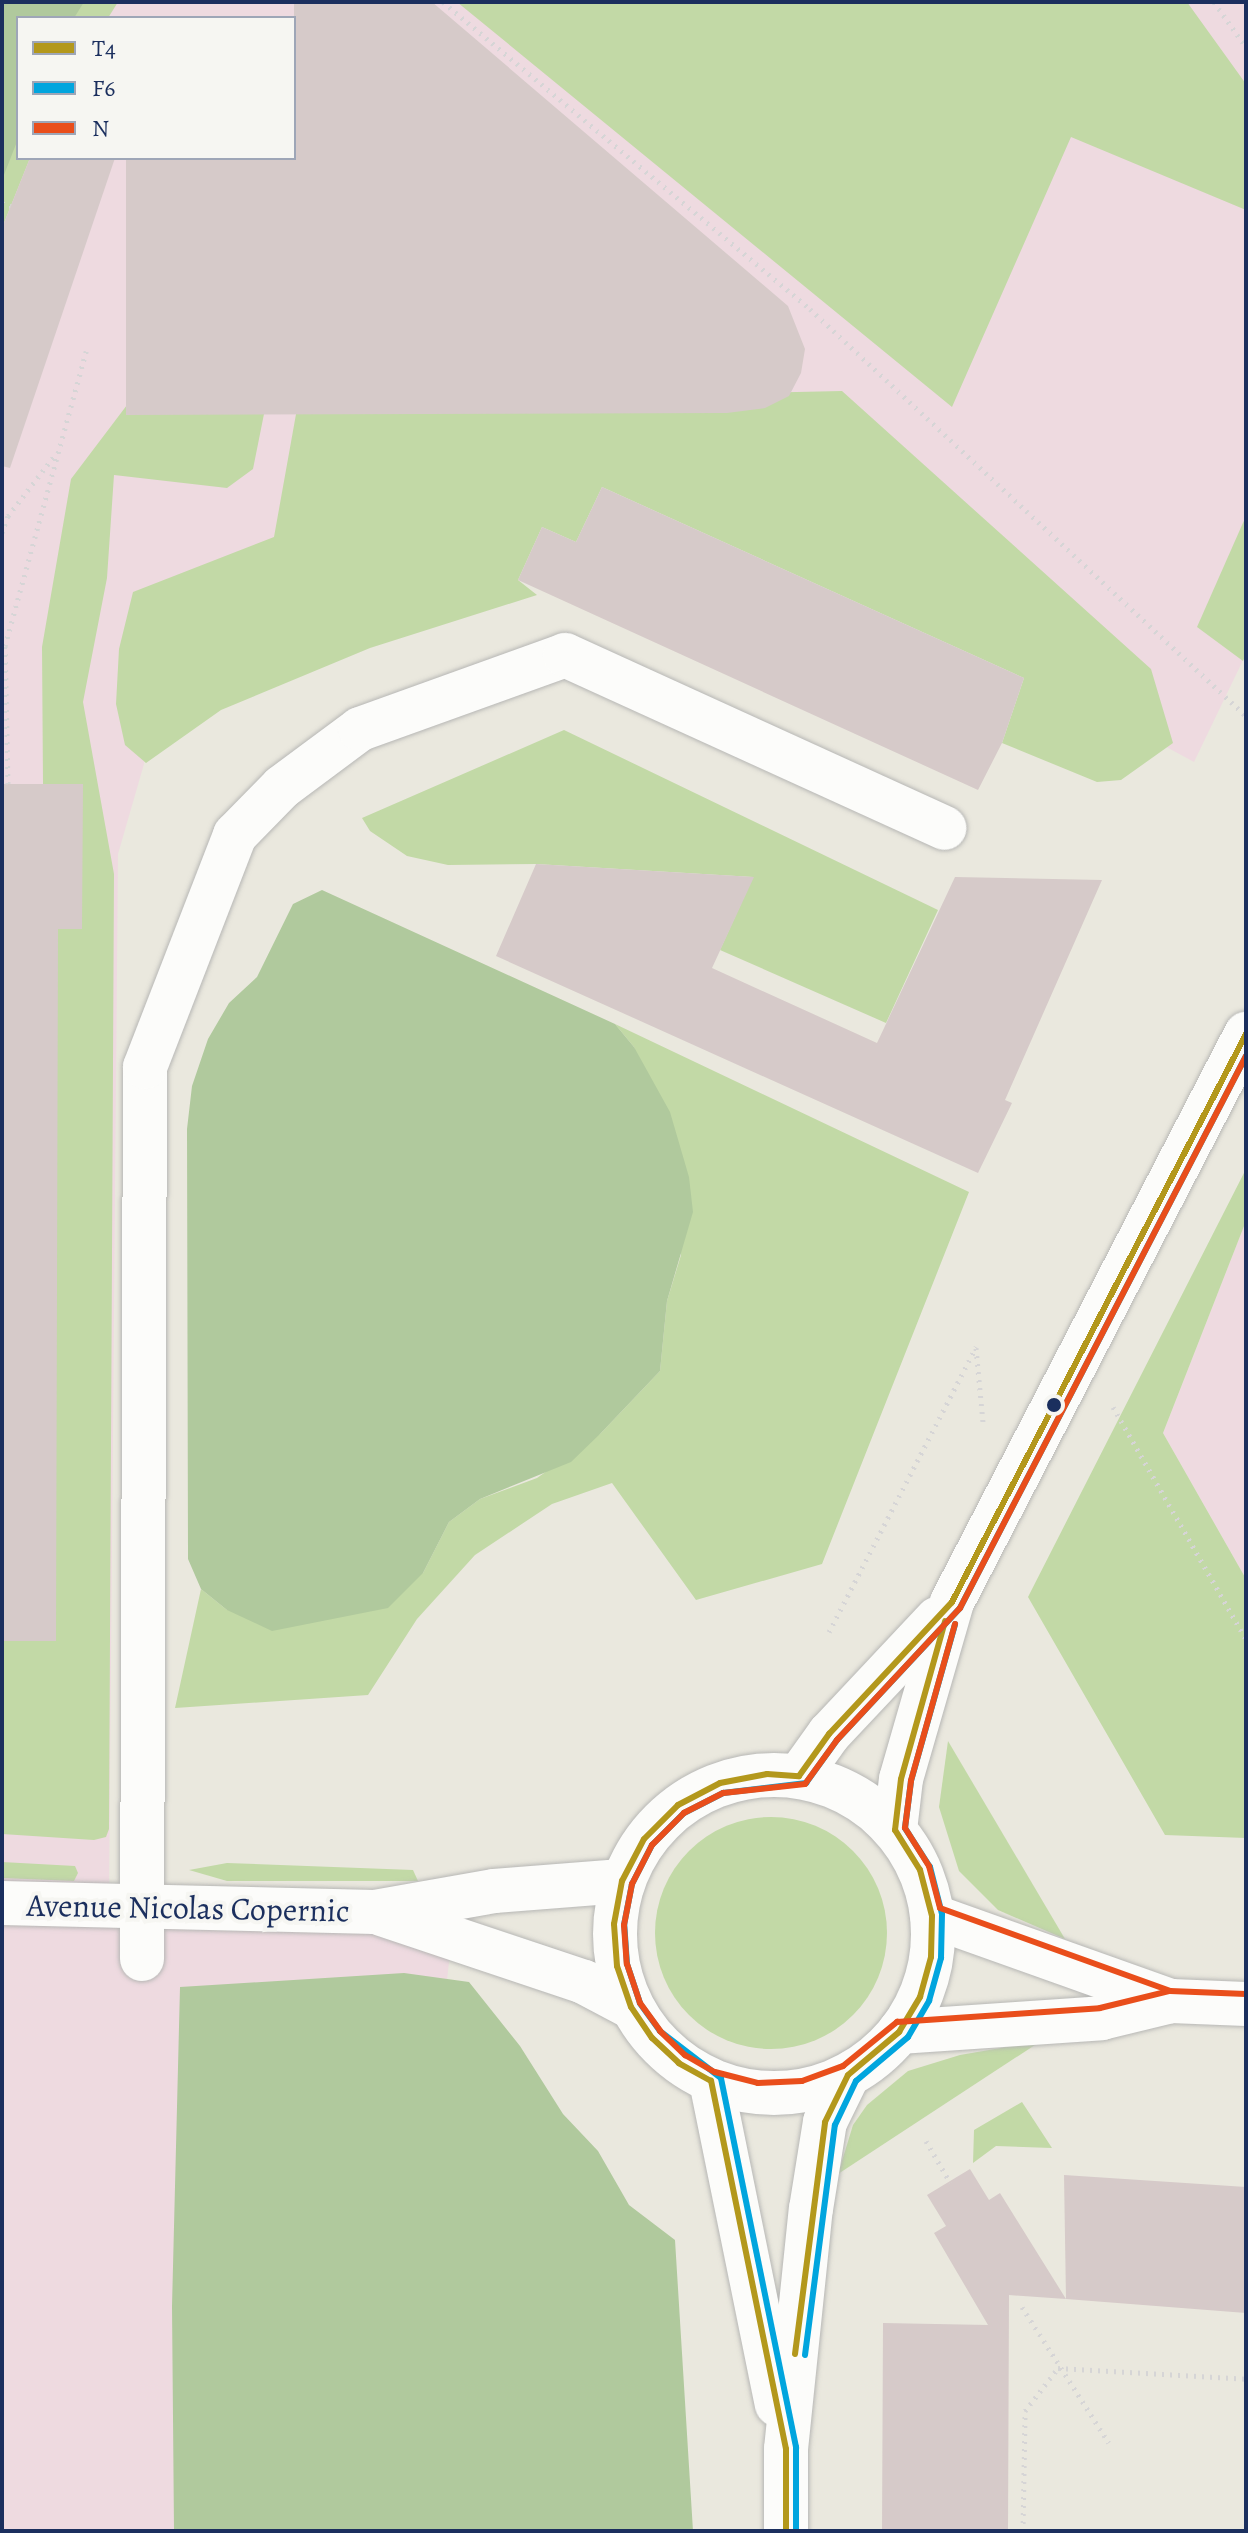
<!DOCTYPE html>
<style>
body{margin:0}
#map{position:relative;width:1248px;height:2533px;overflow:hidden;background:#eae8de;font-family:Alegreya,serif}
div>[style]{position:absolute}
.built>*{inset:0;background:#eedae0}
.green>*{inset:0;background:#c2d9a6}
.round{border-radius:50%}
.forest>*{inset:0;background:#b0c99d}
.building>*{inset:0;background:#d6cac9}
.path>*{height:5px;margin-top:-2.5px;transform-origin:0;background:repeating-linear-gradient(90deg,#d6d5d6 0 2px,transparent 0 8px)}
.roads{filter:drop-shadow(0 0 2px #b7b7b5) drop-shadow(0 0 2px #b7b7b5)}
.minor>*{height:44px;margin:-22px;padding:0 22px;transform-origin:22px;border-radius:22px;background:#fcfcfa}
.minor>.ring{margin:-22px;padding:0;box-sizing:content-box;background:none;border:44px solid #fcfcfa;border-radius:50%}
.bus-1>*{height:6px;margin:-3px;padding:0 3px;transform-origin:3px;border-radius:3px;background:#b3981c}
.bus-2>*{height:6px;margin:-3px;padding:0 3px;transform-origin:3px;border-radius:3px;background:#01a5de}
.bus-3>*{height:6px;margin:-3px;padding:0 3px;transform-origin:3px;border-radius:3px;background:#e94e1b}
.dots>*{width:22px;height:22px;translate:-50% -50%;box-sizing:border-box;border:4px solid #f6f6f2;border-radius:50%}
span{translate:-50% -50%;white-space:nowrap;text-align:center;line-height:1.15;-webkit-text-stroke:8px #f6f6f2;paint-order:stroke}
.street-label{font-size:32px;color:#1b2f5e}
.frame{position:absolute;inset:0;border:4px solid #1b2f5e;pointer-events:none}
.legend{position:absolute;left:16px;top:16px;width:280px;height:144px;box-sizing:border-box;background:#f6f6f2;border:2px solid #9ea6b7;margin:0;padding:10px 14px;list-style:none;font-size:24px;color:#1b2f5e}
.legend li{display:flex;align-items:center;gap:16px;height:40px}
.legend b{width:40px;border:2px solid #9ea6b7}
</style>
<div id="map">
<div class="built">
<i style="clip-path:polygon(evenodd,2px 2px,1246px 2px,1246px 654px,1194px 762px,639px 460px,160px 640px,144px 764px,118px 854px,109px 1893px,454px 1918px,441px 2033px,683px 2531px,2px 2531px,2px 2px,18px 18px,294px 18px,294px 158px,18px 158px,18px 18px)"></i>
<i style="clip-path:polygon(1246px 1221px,1246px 1579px,1163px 1433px)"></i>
</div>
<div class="green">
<i style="clip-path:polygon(2px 2px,118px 2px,108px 18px,18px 18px,18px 158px,30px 158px,2px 228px)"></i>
<i style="clip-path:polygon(457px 2px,1187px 2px,1246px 84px,1246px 210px,1071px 137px,952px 407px)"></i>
<i style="clip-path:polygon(842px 391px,1151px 669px,1173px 743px,1121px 780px,1097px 782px,1002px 743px,1024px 678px,602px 487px,576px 542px,542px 527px,518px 580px,537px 595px,370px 648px,221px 710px,146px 763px,125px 745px,116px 704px,119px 649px,133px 592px,274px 537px,298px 403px)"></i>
<i style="clip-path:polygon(266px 404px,253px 469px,227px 488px,114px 475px,107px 578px,83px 702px,114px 874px,109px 1829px,106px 1837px,94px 1840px,2px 1834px,2px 872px,43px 784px,42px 647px,71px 479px,127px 405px)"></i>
<i style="clip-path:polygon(1246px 516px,1246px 654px,1243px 661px,1197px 627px)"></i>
<i style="clip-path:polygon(564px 730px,938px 910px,886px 1023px,720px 950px,753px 877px,536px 864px,448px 865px,407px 856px,370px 831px,362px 818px)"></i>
<i style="clip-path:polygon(615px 1024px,969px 1192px,822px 1564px,696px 1600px,612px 1483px,552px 1504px,475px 1555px,417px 1619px,368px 1695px,175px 1708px,201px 1589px,227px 1610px,423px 1573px,449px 1522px,480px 1499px,537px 1478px,601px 1433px,660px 1371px,667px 1301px,681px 1255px,634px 1047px)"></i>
<i style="clip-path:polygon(1246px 1169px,1246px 1221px,1163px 1433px,1246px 1579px,1246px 1838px,1165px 1835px,1028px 1597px)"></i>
<i style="clip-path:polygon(948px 1741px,1065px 1939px,998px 1910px,959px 1871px,939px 1807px)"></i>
<i class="round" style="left:655px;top:1817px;width:232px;height:232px"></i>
<i style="clip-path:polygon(2px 1862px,75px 1866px,78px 1873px,74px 1881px,2px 1878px)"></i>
<i style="clip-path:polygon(227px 1863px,413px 1870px,418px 1881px,227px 1881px,189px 1870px)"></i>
<i style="clip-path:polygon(1041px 2041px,838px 2174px,853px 2125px,867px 2105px,908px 2071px,960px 2055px)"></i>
<i style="clip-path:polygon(1022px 2102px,1052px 2148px,996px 2146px,973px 2163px,974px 2130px)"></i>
</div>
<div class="forest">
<i style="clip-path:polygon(2px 2px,84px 2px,74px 18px,18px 18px,18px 139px,2px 180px)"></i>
<i style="clip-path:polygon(322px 890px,615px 1024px,634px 1047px,670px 1112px,689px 1177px,693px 1212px,667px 1301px,660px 1371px,601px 1433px,571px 1462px,480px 1499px,449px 1522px,423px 1573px,388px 1608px,272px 1631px,227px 1610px,201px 1589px,188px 1559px,187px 1129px,192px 1086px,208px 1039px,229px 1003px,257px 977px,293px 904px)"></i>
<i style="clip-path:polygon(404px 1973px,469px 1982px,520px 2046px,563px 2114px,598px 2151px,629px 2205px,675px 2240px,693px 2531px,174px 2531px,172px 2306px,180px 1987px)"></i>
</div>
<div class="building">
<i style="clip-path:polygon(294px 2px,432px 2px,788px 306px,805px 349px,801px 373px,789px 396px,765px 408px,727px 413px,126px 415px,126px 158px,294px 158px)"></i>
<i style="clip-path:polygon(30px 158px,115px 158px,10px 468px,2px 466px,2px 228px)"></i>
<i style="clip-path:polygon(602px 487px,1024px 678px,1002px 743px,978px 790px,518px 580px,542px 527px,576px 542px)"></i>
<i style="clip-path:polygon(2px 784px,83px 784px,82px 929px,58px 929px,56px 1641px,2px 1641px)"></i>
<i style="clip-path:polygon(536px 864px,754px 877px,712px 968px,877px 1043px,955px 877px,1102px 880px,1005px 1100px,1012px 1103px,978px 1173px,496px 956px)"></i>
<i style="clip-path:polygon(970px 2169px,989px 2200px,1000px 2193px,1066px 2299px,1009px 2295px,1008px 2531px,882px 2531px,883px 2323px,988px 2325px,934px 2233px,946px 2226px,927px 2195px)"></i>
<i style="clip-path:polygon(1064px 2175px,1246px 2187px,1246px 2313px,1066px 2299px)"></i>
</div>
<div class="path">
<i style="left:443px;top:2px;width:478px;rotate:39.9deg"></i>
<i style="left:810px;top:309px;width:596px;rotate:43.03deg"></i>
<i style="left:1214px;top:2px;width:55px;rotate:54.6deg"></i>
<i style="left:2px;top:203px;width:9px;rotate:21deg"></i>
<i style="left:2px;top:533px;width:18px;rotate:-71deg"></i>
<i style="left:8px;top:516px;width:77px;rotate:-52.4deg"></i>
<i style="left:8px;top:784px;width:138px;rotate:-91.2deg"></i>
<i style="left:5px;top:646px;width:306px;rotate:-74.6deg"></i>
<i style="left:976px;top:1348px;width:74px;rotate:84.6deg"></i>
<i style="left:1113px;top:1407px;width:267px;rotate:60.2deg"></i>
<i style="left:829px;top:1632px;width:321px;rotate:-62.7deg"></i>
<i style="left:926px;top:2141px;width:48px;rotate:59.7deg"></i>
<i style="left:1022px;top:2307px;width:161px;rotate:57.4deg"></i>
<i style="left:1023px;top:2531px;width:120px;rotate:-89deg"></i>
<i style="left:1025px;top:2411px;width:54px;rotate:-52.5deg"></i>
<i style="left:1058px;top:2368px;width:188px;rotate:3.3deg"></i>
</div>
<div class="roads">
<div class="minor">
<i class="ring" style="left:615px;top:1775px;width:274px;height:274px"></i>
<i style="left:799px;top:1776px;width:52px;rotate:-54.5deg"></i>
<i style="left:829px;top:1734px;width:158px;rotate:-46.8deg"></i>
<i style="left:895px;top:1830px;width:51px;rotate:-83.3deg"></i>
<i style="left:901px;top:1779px;width:184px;rotate:-73.9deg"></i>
<i style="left:952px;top:1602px;width:640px;rotate:-62.63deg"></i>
<i style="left:2px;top:1903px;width:373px;rotate:1.4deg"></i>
<i style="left:375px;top:1912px;width:121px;rotate:-10deg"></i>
<i style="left:494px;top:1891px;width:128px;rotate:-4.5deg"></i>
<i style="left:381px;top:1914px;width:214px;rotate:18.5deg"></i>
<i style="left:584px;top:1982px;width:53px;rotate:28deg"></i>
<i style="left:932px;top:1916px;width:254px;rotate:19.6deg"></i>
<i style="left:142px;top:1959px;width:892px;rotate:-89.81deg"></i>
<i style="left:145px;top:1067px;width:249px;rotate:-68.8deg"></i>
<i style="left:235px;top:835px;width:67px;rotate:-45.6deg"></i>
<i style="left:282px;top:787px;width:97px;rotate:-36.6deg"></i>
<i style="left:360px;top:729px;width:218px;rotate:-19.8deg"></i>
<i style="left:565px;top:655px;width:417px;rotate:24.5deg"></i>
<i style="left:899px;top:2032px;width:203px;rotate:-3.9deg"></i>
<i style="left:1102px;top:2018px;width:71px;rotate:-13.8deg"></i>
<i style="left:1171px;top:2001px;width:75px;rotate:2.3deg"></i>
<i style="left:711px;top:2081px;width:330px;rotate:78.5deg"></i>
<i style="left:786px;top:2531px;width:82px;rotate:-90deg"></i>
<i style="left:786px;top:2449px;width:241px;rotate:-84.1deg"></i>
<i style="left:811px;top:2209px;width:88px;rotate:-80.9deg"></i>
<i style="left:825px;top:2122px;width:52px;rotate:-63.9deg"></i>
</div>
</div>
<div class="bus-1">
<i style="left:795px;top:2354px;width:234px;rotate:-82.6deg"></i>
<i style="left:825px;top:2122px;width:52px;rotate:-63.9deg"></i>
<i style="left:848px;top:2075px;width:67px;rotate:-40.1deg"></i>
<i style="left:899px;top:2032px;width:41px;rotate:-59deg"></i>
<i style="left:920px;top:1997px;width:41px;rotate:-74.6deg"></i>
<i style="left:931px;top:1957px;width:41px;rotate:-88.6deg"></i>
<i style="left:932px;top:1916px;width:48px;rotate:-104.6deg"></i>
<i style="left:920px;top:1870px;width:47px;rotate:-122deg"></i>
<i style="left:895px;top:1830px;width:51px;rotate:-83.3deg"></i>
<i style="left:901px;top:1779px;width:164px;rotate:-74.4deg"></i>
<i style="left:786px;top:2531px;width:82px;rotate:-90deg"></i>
<i style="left:786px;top:2449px;width:376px;rotate:-101.5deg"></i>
<i style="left:711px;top:2081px;width:37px;rotate:-151deg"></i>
<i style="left:679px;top:2063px;width:37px;rotate:-137deg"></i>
<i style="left:652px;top:2038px;width:37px;rotate:-124deg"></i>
<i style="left:631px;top:2007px;width:43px;rotate:-108.9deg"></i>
<i style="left:617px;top:1966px;width:42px;rotate:-94.1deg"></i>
<i style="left:614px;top:1924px;width:44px;rotate:-79.5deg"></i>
<i style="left:622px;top:1881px;width:47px;rotate:-62.4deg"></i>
<i style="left:644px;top:1839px;width:48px;rotate:-45deg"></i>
<i style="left:678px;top:1805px;width:47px;rotate:-27.6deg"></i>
<i style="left:720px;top:1783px;width:48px;rotate:-10.8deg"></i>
<i style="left:767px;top:1774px;width:32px;rotate:4deg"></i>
<i style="left:799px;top:1776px;width:52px;rotate:-54.5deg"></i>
<i style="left:829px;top:1734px;width:180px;rotate:-47deg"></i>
<i style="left:952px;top:1602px;width:640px;rotate:-62.63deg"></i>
</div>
<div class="bus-2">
<i style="left:805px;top:2355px;width:232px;rotate:-82.6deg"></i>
<i style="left:835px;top:2125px;width:49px;rotate:-64.5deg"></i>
<i style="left:856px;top:2081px;width:68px;rotate:-40.2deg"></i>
<i style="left:908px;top:2037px;width:42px;rotate:-59.7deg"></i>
<i style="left:929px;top:2001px;width:45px;rotate:-74.4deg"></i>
<i style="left:941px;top:1958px;width:44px;rotate:-88.7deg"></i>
<i style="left:942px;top:1914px;width:49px;rotate:-104.3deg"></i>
<i style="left:930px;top:1867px;width:46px;rotate:-122.7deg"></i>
<i style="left:905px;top:1828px;width:47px;rotate:-82.7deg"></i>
<i style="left:911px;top:1781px;width:163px;rotate:-74.3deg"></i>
<i style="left:796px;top:2531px;width:84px;rotate:-90deg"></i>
<i style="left:796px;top:2447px;width:377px;rotate:-101.5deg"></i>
<i style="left:721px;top:2078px;width:77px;rotate:-142.4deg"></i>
<i style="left:660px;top:2031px;width:34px;rotate:-126deg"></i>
<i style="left:640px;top:2003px;width:41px;rotate:-108.4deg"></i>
<i style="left:627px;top:1964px;width:39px;rotate:-94deg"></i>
<i style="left:624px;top:1925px;width:42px;rotate:-79deg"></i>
<i style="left:632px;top:1884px;width:44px;rotate:-62.9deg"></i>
<i style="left:652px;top:1845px;width:45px;rotate:-45deg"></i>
<i style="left:684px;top:1813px;width:44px;rotate:-27.1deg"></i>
<i style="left:723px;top:1793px;width:84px;rotate:-6.9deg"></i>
<i style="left:806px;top:1783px;width:53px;rotate:-54.2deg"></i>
<i style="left:837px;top:1740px;width:180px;rotate:-47deg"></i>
<i style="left:960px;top:1608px;width:622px;rotate:-62.61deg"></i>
</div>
<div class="bus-3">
<i style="left:1246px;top:1056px;width:622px;rotate:117.39deg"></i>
<i style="left:960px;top:1608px;width:180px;rotate:133deg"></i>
<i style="left:837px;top:1740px;width:54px;rotate:126deg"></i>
<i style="left:805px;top:1784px;width:82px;rotate:173.7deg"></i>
<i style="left:723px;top:1793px;width:44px;rotate:152.9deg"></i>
<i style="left:684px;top:1813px;width:45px;rotate:135deg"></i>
<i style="left:652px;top:1845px;width:44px;rotate:117.1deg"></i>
<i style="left:632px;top:1884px;width:42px;rotate:101deg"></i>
<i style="left:624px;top:1925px;width:39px;rotate:86deg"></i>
<i style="left:627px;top:1964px;width:41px;rotate:71.6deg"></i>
<i style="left:640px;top:2003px;width:34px;rotate:54deg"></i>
<i style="left:660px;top:2031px;width:35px;rotate:44deg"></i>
<i style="left:685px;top:2055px;width:34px;rotate:30deg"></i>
<i style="left:715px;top:2072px;width:44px;rotate:14.3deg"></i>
<i style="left:758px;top:2083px;width:44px;rotate:-2.6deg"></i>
<i style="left:802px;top:2081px;width:44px;rotate:-20.1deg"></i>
<i style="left:843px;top:2066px;width:70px;rotate:-39.2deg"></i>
<i style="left:897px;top:2022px;width:203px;rotate:-3.9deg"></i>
<i style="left:1100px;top:2008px;width:72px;rotate:-13.7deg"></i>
<i style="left:1170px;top:1991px;width:76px;rotate:2.3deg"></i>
<i style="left:955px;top:1624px;width:163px;rotate:105.7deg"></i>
<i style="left:911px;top:1781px;width:47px;rotate:97.3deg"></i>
<i style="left:905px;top:1828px;width:45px;rotate:57.7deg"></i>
<i style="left:929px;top:1866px;width:43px;rotate:75.3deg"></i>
<i style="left:940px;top:1908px;width:245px;rotate:19.8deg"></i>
</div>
<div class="dots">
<i style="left:1054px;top:1405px;background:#1b2f5e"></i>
</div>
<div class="street-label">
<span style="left:188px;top:1908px;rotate:1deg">Avenue Nicolas Copernic</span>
</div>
<div class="frame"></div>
<ul class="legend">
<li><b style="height:10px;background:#b3981c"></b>T4</li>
<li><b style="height:10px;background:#01a5de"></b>F6</li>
<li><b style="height:10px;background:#e94e1b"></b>N</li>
</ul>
</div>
